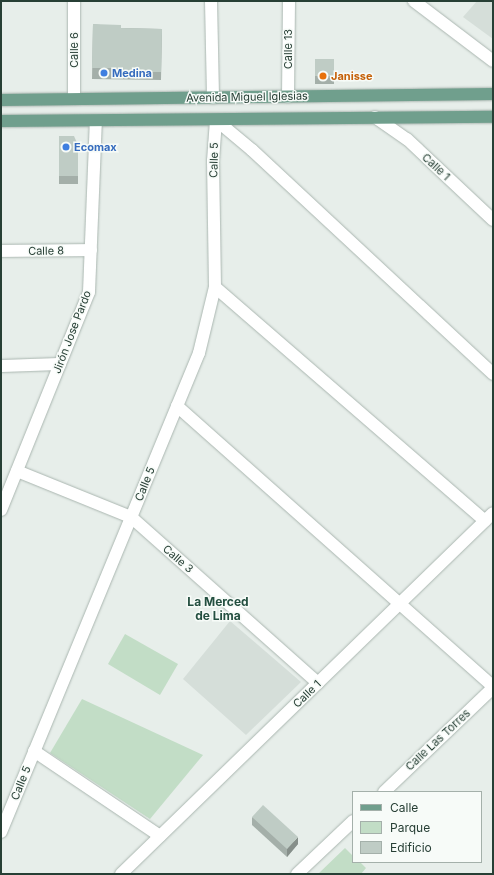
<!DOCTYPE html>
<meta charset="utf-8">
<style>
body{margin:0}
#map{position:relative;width:494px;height:875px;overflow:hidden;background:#e7eeea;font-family:Inter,sans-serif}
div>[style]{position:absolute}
.built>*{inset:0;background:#d5ded9}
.green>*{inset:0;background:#c2ddc6}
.roads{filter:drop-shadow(0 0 1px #aab6b0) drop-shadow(0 0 1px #aab6b0)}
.minor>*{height:12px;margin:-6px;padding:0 6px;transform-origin:6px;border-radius:6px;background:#fff}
.major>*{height:12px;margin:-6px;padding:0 6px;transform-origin:6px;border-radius:6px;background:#709f8d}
.wall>*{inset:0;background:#a4afa9}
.shaded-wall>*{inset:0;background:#868f8a}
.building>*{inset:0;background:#bfccc5}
.dots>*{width:11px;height:11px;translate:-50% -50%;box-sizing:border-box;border:2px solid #f7fbf8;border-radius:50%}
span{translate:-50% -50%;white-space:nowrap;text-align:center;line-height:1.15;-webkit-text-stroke:3px #f7fbf8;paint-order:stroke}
.street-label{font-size:11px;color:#273f35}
.shop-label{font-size:11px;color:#366cbe;font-weight:700}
.left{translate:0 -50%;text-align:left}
.food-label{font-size:11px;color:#c56008;font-weight:700}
.neighbourhood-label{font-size:12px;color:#244f40;font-weight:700}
.frame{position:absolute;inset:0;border:2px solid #273f35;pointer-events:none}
.legend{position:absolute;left:352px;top:791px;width:130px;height:72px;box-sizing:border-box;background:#f7fbf8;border:1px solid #a4b0aa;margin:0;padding:5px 7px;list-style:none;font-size:12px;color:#273f35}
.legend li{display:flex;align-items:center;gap:8px;height:20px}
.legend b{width:20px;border:1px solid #a4b0aa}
</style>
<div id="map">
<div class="built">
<i style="clip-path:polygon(477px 1px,493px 1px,493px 39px,463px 17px)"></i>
<i style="clip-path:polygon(230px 621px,301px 682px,246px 735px,183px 679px)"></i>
</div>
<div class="green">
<i style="clip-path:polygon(125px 634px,178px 664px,160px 695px,108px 664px)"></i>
<i style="clip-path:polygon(82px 699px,203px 755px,150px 819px,50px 753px)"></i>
<i style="clip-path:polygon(345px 848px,353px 856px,353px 862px,360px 862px,366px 868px,361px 874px,318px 874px)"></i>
</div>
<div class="roads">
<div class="minor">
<i style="left:211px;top:1px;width:97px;rotate:88.8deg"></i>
<i style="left:414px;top:1px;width:99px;rotate:37.2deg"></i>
<i style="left:288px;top:97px;width:96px;rotate:-89.4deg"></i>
<i style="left:74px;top:99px;width:98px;rotate:-90deg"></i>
<i style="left:375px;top:117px;width:39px;rotate:35deg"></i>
<i style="left:407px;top:139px;width:118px;rotate:43.3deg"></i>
<i style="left:216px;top:120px;width:47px;rotate:39.8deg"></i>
<i style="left:252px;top:150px;width:329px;rotate:42.9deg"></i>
<i style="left:1px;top:251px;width:90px;rotate:-0.6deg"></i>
<i style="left:215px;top:287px;width:357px;rotate:40.9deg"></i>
<i style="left:1px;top:366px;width:59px;rotate:-1.9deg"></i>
<i style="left:177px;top:406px;width:423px;rotate:41.6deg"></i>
<i style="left:17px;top:471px;width:123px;rotate:22deg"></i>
<i style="left:131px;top:517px;width:250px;rotate:41.6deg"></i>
<i style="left:1px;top:510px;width:235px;rotate:-68deg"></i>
<i style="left:89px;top:292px;width:171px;rotate:-87.7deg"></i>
<i style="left:34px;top:751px;width:152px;rotate:34deg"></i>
<i style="left:384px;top:792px;width:151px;rotate:-43.7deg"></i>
<i style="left:1px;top:832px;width:518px;rotate:-67.54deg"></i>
<i style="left:199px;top:353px;width:68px;rotate:-76.4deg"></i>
<i style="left:215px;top:287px;width:126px;rotate:-90.9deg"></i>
<i style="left:213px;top:161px;width:41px;rotate:-85.8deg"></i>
<i style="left:121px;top:874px;width:518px;rotate:-44.14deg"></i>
<i style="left:297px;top:874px;width:77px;rotate:-43.4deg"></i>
</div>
<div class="major">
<i style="left:1px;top:100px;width:492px;rotate:-0.7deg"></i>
<i style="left:1px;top:121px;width:492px;rotate:-0.5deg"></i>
</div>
</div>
<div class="wall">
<i style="clip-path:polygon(93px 24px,121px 28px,162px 29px,161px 80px,92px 79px)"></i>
<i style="clip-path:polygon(315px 59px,334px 59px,334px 84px,315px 84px)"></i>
<i style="clip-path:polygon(59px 136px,78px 145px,78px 184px,59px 184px)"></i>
<i style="clip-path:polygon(252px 817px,298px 844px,287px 857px,252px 825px)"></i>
</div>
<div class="shaded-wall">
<i style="clip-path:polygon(298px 837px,298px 844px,287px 857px,287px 849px)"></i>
</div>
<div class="building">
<i style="clip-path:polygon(93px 24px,121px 25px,121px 68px,92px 68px)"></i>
<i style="clip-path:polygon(121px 28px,162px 29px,161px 72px,121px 72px)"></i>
<i style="clip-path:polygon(315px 59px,334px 59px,334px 76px,315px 76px)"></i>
<i style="clip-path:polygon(59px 136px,74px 136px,78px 145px,78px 176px,59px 176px)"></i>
<i style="clip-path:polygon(263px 805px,298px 837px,287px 849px,252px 817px)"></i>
</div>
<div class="dots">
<i style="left:104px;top:73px;background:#3f7fe0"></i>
<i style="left:323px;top:76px;background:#e8710a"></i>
<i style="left:66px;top:147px;background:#3f7fe0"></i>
</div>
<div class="street-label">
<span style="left:288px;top:49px;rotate:-90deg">Calle 13</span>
<span style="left:74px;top:50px;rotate:-90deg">Calle 6</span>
<span style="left:247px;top:97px;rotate:-1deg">Avenida Miguel Iglesias</span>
<span style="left:214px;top:160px;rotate:-89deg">Calle 5</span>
<span style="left:436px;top:167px;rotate:43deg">Calle 1</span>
<span style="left:46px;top:251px;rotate:-1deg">Calle 8</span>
<span style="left:72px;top:332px;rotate:-69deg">Jirón Jose Pardo</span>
<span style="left:145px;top:484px;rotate:-68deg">Calle 5</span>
<span style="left:178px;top:559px;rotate:41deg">Calle 3</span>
<span style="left:307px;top:694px;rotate:-44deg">Calle 1</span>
<span style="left:438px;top:740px;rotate:-43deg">Calle Las Torres</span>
<span style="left:21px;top:783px;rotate:-68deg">Calle 5</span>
</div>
<div class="shop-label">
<span class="left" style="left:112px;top:73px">Medina</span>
<span class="left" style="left:74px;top:147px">Ecomax</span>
</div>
<div class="food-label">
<span class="left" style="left:331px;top:76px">Janisse</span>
</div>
<div class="neighbourhood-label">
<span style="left:218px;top:609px">La Merced<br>de Lima</span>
</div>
<div class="frame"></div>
<ul class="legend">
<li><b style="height:5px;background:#709f8d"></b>Calle</li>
<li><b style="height:11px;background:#c2ddc6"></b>Parque</li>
<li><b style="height:11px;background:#bfccc5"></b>Edificio</li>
</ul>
</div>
